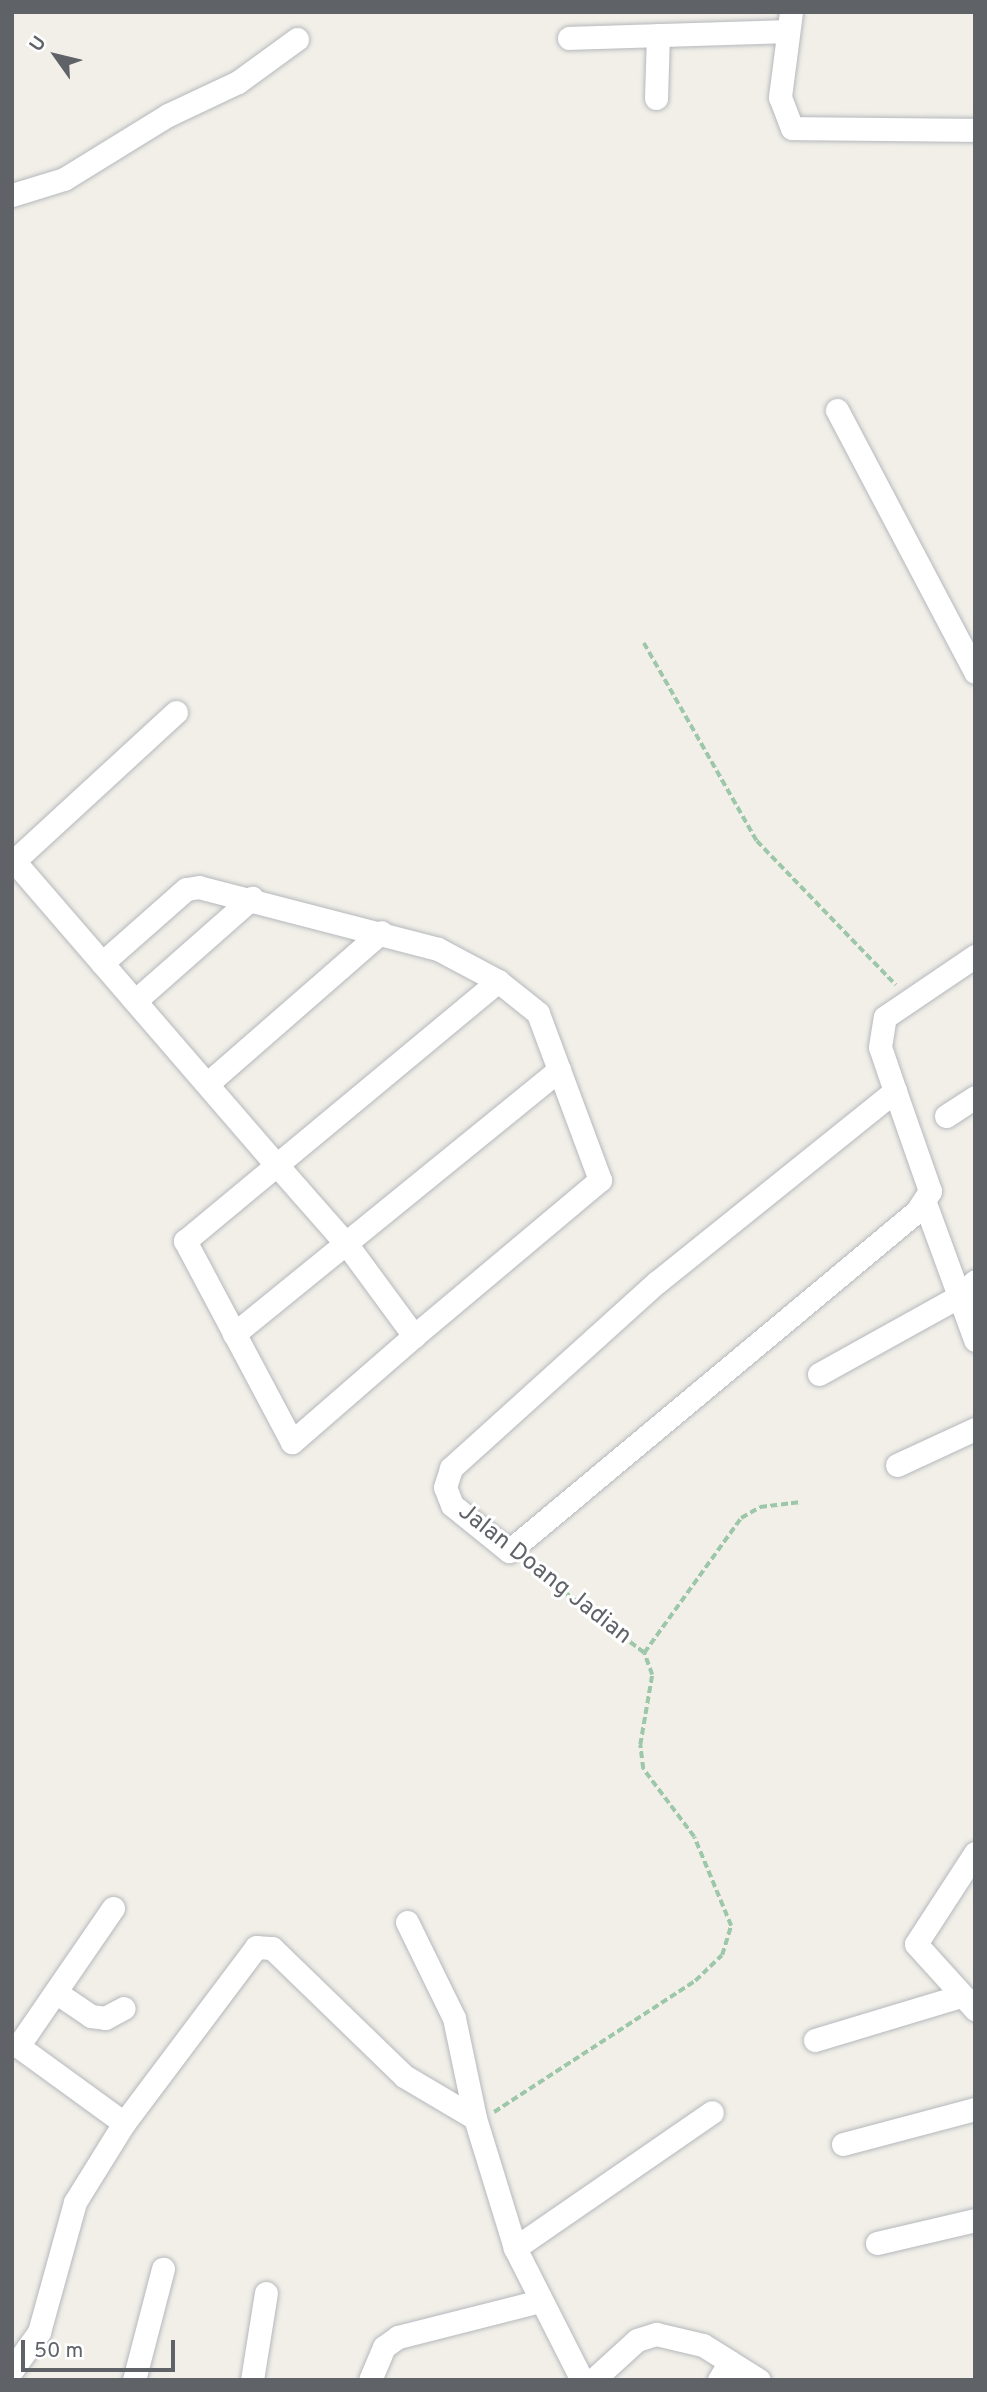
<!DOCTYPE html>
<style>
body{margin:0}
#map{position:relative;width:987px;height:2392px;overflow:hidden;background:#f1efe8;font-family:Overpass,sans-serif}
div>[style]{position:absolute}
.path>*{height:3.5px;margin-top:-1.75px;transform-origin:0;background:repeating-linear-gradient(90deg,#9cc7a9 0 7px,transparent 0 10.5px)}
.roads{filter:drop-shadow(0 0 2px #b5b8bc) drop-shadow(0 0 2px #b5b8bc)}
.minor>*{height:23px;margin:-11.5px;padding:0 11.5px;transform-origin:11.5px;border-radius:11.5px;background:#fff}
span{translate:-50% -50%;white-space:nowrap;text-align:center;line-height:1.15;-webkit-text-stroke:6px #fff;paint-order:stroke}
.street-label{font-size:24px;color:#5f6368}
.frame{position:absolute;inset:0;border:14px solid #5f6368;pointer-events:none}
.north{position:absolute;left:21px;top:21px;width:70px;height:70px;-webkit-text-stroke:5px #fff;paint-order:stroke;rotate:304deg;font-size:19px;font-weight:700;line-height:28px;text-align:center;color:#5f6368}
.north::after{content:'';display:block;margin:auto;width:24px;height:32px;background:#5f6368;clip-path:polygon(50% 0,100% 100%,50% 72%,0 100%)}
.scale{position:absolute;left:21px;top:2340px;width:154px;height:32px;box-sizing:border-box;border:4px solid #5f6368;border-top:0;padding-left:9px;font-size:21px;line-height:24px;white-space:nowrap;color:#5f6368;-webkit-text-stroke:5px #fff;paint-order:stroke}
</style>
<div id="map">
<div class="path">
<i style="left:644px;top:643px;width:228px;rotate:60.3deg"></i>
<i style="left:757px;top:841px;width:200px;rotate:46deg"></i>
<i style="left:644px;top:1653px;width:166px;rotate:-54.3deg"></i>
<i style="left:741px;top:1518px;width:22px;rotate:-30deg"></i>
<i style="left:760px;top:1507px;width:39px;rotate:-7deg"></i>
<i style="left:494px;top:2112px;width:240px;rotate:-33.1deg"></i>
<i style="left:695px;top:1981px;width:37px;rotate:-44deg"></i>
<i style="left:722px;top:1955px;width:30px;rotate:-73deg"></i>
<i style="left:731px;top:1926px;width:96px;rotate:-112.6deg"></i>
<i style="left:694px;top:1837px;width:85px;rotate:-126.9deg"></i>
<i style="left:643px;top:1769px;width:24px;rotate:-97deg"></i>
<i style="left:640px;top:1745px;width:71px;rotate:-80.3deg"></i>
<i style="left:652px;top:1675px;width:23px;rotate:-110deg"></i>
<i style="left:644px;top:1653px;width:148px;rotate:-142.7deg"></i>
</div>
<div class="roads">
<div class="minor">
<i style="left:791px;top:12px;width:86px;rotate:97.4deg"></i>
<i style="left:780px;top:97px;width:33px;rotate:69deg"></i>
<i style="left:792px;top:128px;width:183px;rotate:0.6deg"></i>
<i style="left:569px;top:38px;width:218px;rotate:-1.8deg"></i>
<i style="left:656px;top:98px;width:63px;rotate:-88.2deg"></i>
<i style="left:12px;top:195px;width:54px;rotate:-17.1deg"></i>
<i style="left:64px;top:179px;width:122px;rotate:-31.6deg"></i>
<i style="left:168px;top:115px;width:77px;rotate:-25.2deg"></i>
<i style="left:238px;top:82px;width:73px;rotate:-36.1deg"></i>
<i style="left:837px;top:410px;width:296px;rotate:62.2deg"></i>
<i style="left:14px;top:861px;width:401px;rotate:49.2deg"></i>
<i style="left:276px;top:1164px;width:109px;rotate:48.7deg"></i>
<i style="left:348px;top:1246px;width:112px;rotate:53.7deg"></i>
<i style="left:414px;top:1336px;width:243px;rotate:-40deg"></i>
<i style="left:600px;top:1180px;width:178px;rotate:-110.4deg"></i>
<i style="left:538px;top:1013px;width:51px;rotate:-141.3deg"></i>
<i style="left:498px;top:981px;width:68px;rotate:-151.9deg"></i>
<i style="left:438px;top:949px;width:247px;rotate:-165.5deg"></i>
<i style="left:199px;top:887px;width:13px;rotate:171deg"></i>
<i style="left:186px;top:889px;width:112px;rotate:138.6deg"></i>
<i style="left:14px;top:861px;width:220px;rotate:-42.6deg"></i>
<i style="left:135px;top:1001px;width:156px;rotate:-41.4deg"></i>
<i style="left:207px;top:1084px;width:231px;rotate:-41.1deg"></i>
<i style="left:895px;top:1091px;width:106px;rotate:70.7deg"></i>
<i style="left:930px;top:1191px;width:24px;rotate:123deg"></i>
<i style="left:917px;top:1211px;width:531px;rotate:140.19deg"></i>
<i style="left:509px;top:1551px;width:73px;rotate:-141.1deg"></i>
<i style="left:452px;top:1505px;width:19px;rotate:-111deg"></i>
<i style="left:445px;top:1487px;width:20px;rotate:-72deg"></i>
<i style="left:451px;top:1468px;width:276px;rotate:-42.1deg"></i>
<i style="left:656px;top:1283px;width:307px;rotate:-38.8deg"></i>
<i style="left:895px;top:1091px;width:46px;rotate:-108.8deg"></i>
<i style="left:880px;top:1047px;width:30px;rotate:-81deg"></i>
<i style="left:885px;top:1017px;width:109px;rotate:-34.1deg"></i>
<i style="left:946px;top:1116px;width:35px;rotate:-33deg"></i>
<i style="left:925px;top:1203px;width:146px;rotate:69.9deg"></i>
<i style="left:234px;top:1334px;width:419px;rotate:-39.1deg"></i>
<i style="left:414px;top:1336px;width:162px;rotate:139deg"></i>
<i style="left:292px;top:1442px;width:228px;rotate:-118deg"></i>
<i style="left:185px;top:1241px;width:407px;rotate:-39.7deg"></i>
<i style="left:819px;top:1374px;width:159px;rotate:-29deg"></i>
<i style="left:958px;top:1297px;width:23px;rotate:-43deg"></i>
<i style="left:897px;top:1465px;width:86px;rotate:-24.8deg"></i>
<i style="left:975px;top:1853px;width:108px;rotate:123deg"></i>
<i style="left:916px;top:1944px;width:88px;rotate:47.8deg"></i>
<i style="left:113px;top:1908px;width:168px;rotate:124.5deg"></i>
<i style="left:18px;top:2046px;width:131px;rotate:36deg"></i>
<i style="left:407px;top:1922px;width:107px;rotate:63.9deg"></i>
<i style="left:454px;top:2018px;width:102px;rotate:78.1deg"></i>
<i style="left:475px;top:2118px;width:136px;rotate:72.9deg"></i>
<i style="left:515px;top:2248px;width:148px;rotate:63.1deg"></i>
<i style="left:57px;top:1993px;width:41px;rotate:34.1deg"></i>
<i style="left:91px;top:2016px;width:14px;rotate:8deg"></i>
<i style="left:105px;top:2018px;width:21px;rotate:-28deg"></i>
<i style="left:815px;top:2040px;width:152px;rotate:-16.8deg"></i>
<i style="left:843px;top:2144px;width:137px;rotate:-14.9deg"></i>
<i style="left:877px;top:2243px;width:101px;rotate:-13.2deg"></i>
<i style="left:515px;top:2248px;width:239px;rotate:-34.6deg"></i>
<i style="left:12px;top:2370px;width:47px;rotate:-54.6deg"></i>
<i style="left:39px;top:2332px;width:135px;rotate:-74.5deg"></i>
<i style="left:75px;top:2202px;width:93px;rotate:-58.2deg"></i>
<i style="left:124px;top:2123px;width:220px;rotate:-53.1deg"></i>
<i style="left:256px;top:1947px;width:16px;rotate:4deg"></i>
<i style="left:272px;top:1948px;width:184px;rotate:44.1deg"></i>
<i style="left:404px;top:2076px;width:82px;rotate:30.6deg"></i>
<i style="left:134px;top:2380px;width:115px;rotate:-75.4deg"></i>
<i style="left:252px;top:2380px;width:88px;rotate:-80.9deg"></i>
<i style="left:370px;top:2380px;width:36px;rotate:-67deg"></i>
<i style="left:384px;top:2347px;width:17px;rotate:-36deg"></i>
<i style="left:398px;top:2337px;width:146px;rotate:-14.2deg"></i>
<i style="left:593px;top:2380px;width:59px;rotate:-42.3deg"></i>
<i style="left:637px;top:2340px;width:20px;rotate:-18deg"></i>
<i style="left:656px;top:2334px;width:48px;rotate:13.2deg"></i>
<i style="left:703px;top:2345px;width:32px;rotate:32deg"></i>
<i style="left:719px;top:2380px;width:21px;rotate:-59deg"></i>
<i style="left:730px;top:2362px;width:34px;rotate:32deg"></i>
</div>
</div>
<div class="street-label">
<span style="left:544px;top:1575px;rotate:38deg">Jalan Doang Jadian</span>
</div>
<div class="frame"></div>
<div class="north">U</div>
<div class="scale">50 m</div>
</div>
